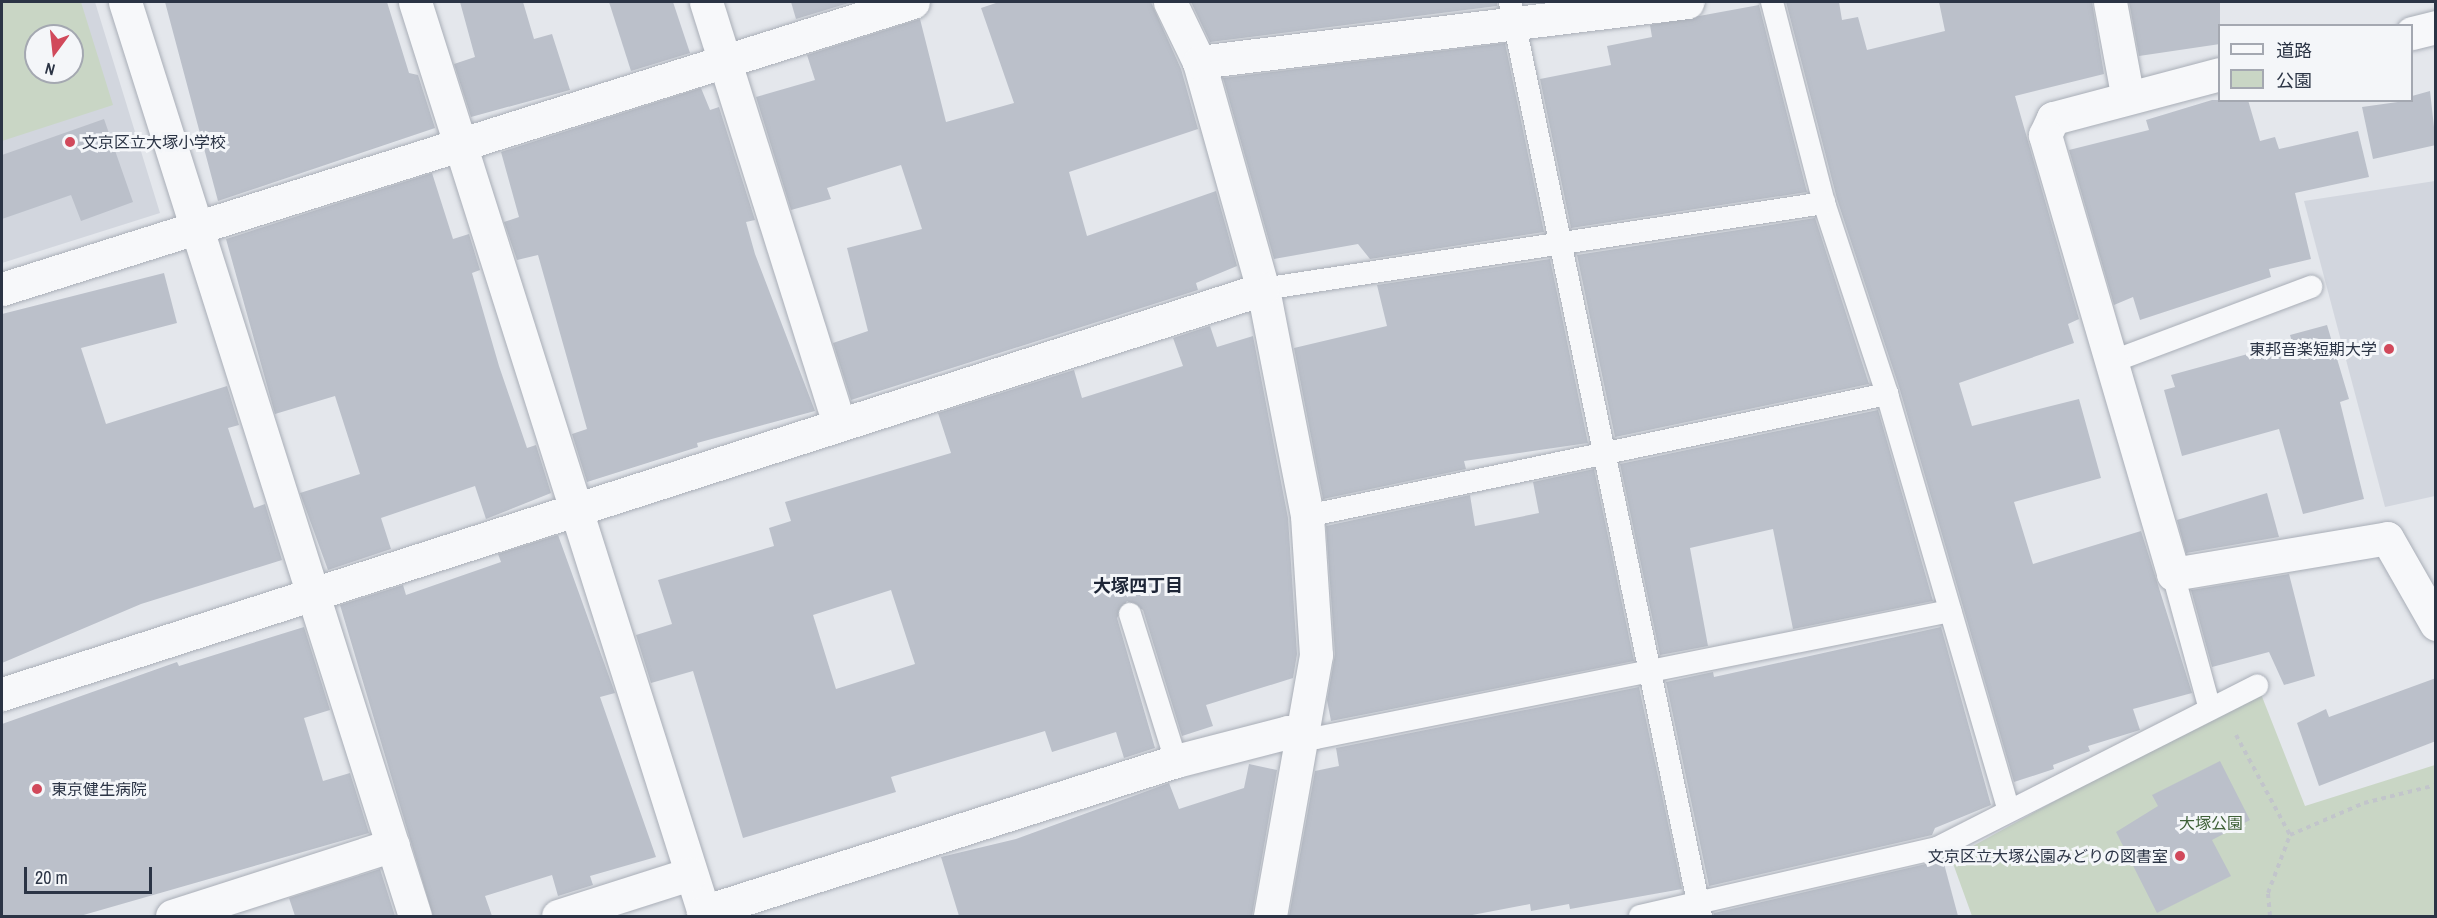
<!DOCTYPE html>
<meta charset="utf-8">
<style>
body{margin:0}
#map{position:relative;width:2437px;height:918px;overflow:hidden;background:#e4e7ec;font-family:"Archivo Narrow","Noto Sans JP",sans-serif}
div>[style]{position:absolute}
.built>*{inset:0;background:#d2d6de}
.green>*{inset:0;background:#c9d6c5}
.building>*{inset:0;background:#bbc0ca}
.path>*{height:4px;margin-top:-2px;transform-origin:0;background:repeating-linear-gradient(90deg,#c2c5cb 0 4.5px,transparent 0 9px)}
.roads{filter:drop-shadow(0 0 2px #a9aeb7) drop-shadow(0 0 2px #a9aeb7)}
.service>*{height:22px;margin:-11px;padding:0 11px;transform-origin:11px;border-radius:11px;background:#f7f8fa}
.minor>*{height:33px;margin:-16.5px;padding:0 16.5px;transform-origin:16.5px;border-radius:16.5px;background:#f7f8fa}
.dots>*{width:16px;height:16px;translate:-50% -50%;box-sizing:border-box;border:3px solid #f4f6f9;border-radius:50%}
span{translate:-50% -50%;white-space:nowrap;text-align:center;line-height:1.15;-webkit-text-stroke:6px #f4f6f9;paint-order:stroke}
.poi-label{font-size:16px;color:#2b3445}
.left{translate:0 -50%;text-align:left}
.right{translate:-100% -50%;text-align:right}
.park-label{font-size:16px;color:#3f6138}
.neighbourhood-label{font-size:18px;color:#1d2536;font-weight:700}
.frame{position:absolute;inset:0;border:3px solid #2b3445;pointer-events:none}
.legend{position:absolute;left:2218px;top:24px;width:195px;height:78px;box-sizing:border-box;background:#f4f6f9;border:2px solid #a4a8b1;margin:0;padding:8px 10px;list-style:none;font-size:18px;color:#2b3445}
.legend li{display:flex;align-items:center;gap:12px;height:30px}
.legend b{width:30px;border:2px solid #a4a8b1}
.north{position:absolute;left:24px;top:24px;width:60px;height:60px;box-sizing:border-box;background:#f4f6f9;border:2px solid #a4a8b1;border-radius:50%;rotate:195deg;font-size:16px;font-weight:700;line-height:24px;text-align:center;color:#2b3445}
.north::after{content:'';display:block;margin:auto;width:21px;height:27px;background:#d1495b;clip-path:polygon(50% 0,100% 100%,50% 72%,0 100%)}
.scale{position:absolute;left:24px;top:867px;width:128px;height:27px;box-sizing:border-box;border:3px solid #2b3445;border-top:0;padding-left:8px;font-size:18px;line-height:21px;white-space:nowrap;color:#2b3445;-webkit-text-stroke:4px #f4f6f9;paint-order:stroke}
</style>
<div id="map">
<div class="built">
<i style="clip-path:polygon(evenodd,2px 2px,95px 2px,160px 213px,2px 263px,2px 2px,36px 36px,72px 36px,72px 72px,36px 72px,36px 36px)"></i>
<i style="clip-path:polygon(2435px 181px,2435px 496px,2385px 507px,2304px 201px)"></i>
</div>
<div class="green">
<i style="clip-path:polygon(evenodd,2px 2px,81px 2px,113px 105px,2px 141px,2px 2px,36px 36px,72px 36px,72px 72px,36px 72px,36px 36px)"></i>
<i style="clip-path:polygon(2259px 689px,2305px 806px,2435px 765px,2435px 916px,1972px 916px,1951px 858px)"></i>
</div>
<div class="building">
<i style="clip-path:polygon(165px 2px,387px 2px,409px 73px,418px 75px,435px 128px,218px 201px)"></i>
<i style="clip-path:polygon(460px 2px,523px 2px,534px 39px,552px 34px,570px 90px,471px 117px,454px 64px,475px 57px)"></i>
<i style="clip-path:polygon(609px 2px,673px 2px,690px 53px,631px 71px)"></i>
<i style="clip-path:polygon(791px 2px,852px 2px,796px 19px)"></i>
<i style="clip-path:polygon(999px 2px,1151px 2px,1181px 69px,1198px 129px,1069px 172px,1087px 236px,1216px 191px,1237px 266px,1196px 283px,1198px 290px,851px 400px,833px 343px,868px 331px,847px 248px,922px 229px,901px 165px,827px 188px,831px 199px,791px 210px,756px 97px,815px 80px,807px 55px,920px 19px,946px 122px,1014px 103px,981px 8px)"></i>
<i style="clip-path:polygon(1191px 2px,1497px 2px,1497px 6px,1210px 42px)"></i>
<i style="clip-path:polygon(1786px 2px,1839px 2px,1842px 20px,1858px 17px,1867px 50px,1945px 31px,1939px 2px,2092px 2px,2104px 74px,2015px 96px,2079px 319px,2068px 324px,2074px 343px,1959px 383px,1972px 426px,2079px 399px,2101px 478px,2014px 502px,2033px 564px,2141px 531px,2192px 693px,2133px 709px,2140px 730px,2088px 746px,2090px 751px,2053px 765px,2054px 769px,2014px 782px,1900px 390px,1837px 199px)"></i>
<i style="clip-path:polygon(2129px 2px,2220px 2px,2220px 44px,2139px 56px)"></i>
<i style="clip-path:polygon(1759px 5px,1807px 192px,1571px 228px,1540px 79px,1611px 65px,1607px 46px,1652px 37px,1650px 25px)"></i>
<i style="clip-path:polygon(1505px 43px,1544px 232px,1370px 259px,1358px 244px,1274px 259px,1223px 78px)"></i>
<i style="clip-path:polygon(701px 88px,710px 110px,719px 107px,755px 220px,746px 222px,755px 254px,815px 411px,697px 443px,698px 447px,587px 482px,572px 434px,587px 429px,538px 255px,517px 260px,504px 222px,519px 217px,501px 152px)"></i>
<i style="clip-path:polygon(2430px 91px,2436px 145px,2373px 159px,2362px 107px,2412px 100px,2412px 96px)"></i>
<i style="clip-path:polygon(2212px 100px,2248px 100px,2260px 141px,2275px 137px,2279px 149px,2358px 131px,2369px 177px,2295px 193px,2311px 259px,2269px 269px,2271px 277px,2140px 320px,2133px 297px,2114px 305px,2069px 150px,2149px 130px,2146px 120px)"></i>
<i style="clip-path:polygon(104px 119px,133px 202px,81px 221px,71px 195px,2px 219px,2px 155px)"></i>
<i style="clip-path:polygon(432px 173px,453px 239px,469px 234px,480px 270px,472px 273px,499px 366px,527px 448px,536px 445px,551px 493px,486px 519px,475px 486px,381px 518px,391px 549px,328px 570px,300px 493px,360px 474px,335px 396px,275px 414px,226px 239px)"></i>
<i style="clip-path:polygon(1815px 218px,1869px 384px,1615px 437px,1577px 255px)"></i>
<i style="clip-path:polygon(1550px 259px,1588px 443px,1464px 461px,1466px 469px,1323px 499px,1294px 348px,1387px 326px,1377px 285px)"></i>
<i style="clip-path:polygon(164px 273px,177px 323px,81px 348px,106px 424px,227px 386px,239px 425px,228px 428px,254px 508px,265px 504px,282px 560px,141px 604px,2px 663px,2px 314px)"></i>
<i style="clip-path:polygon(2327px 325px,2349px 399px,2340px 402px,2364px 499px,2303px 514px,2279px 429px,2182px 456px,2164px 390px,2175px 387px,2171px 375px,2292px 342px,2290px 335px)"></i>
<i style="clip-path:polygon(evenodd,1210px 326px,1217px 347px,1253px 336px,1288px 518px,1297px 654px,1293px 678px,1206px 705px,1213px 726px,1182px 736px,1143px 610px,1127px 601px,1117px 618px,1155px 748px,1124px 758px,1116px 732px,1052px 752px,1045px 731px,891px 777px,896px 792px,743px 838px,693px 671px,651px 683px,636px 635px,672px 624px,658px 580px,774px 546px,769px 528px,791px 521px,785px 502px,951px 453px,938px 413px,1074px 370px,1082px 398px,1183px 366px,1173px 338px,1210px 326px,891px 590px,915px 664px,836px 689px,813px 615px,891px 590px)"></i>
<i style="clip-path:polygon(1878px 410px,1933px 601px,1793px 629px,1773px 529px,1690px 548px,1708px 646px,1660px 655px,1620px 464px)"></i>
<i style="clip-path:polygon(1594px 469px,1634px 661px,1331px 721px,1327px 700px,1335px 654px,1326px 526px,1470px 495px,1475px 526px,1539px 513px,1533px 482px)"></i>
<i style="clip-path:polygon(2267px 493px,2279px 537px,2186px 553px,2177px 520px)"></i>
<i style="clip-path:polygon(558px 535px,615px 693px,600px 697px,656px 857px,590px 876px,593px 885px,558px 896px,552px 875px,485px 896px,492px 916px,433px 916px,340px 605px,403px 585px,406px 595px,501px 562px,498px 554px)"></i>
<i style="clip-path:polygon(2289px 574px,2315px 676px,2284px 685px,2269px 652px,2212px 667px,2191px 590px)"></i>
<i style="clip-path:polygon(304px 627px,330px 710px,304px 718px,323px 781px,350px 773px,369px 833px,80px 916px,2px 916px,2px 724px,177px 662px,179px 666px)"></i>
<i style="clip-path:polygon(1941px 627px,1991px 805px,1935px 828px,1932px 835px,1709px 886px,1666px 682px,1713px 672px,1714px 677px)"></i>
<i style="clip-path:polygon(2436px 678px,2436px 741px,2319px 786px,2297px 723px,2326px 709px,2329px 717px)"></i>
<i style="clip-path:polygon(1639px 687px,1682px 889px,1570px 909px,1569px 904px,1531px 911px,1530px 904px,1467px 916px,1289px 916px,1315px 771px,1339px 766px,1336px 748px)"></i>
<i style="clip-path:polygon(2220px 761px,2250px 820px,2212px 840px,2231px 876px,2157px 913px,2116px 832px,2158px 806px,2152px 795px)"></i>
<i style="clip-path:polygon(1249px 764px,1277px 770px,1252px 916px,959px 916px,941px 857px,1016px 839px,1169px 783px,1179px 809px,1244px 788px)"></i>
<i style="clip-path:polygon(1943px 860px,1958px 916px,1714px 916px,1714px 913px)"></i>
<i style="clip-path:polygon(380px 869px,395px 916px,295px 916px,289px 898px)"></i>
</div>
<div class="path">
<i style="left:2236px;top:735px;width:114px;rotate:61.6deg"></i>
<i style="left:2270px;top:916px;width:23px;rotate:-95deg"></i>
<i style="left:2268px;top:893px;width:62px;rotate:-69.2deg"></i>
<i style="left:2290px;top:835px;width:81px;rotate:-23.4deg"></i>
<i style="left:2364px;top:803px;width:74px;rotate:-14deg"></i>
</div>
<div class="roads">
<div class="service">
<i style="left:1510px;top:2px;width:934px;rotate:78.2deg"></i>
<i style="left:1772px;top:2px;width:208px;rotate:75.5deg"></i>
<i style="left:1824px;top:203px;width:201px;rotate:71.7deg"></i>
<i style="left:1887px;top:394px;width:432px;rotate:73.7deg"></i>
<i style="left:1263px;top:289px;width:568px;rotate:-8.72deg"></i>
<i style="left:2111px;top:362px;width:214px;rotate:-20.6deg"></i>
<i style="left:1307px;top:516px;width:593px;rotate:-11.88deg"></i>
<i style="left:2173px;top:574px;width:137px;rotate:74.7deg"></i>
<i style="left:1130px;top:614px;width:154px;rotate:72.6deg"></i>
<i style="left:1301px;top:735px;width:15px;rotate:11deg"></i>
<i style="left:1316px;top:738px;width:647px;rotate:-11.33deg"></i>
<i style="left:1640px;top:916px;width:305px;rotate:-12.9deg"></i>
<i style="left:1937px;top:848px;width:359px;rotate:-26.9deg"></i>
</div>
<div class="minor">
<i style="left:125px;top:2px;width:959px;rotate:72.4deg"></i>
<i style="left:415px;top:2px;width:959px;rotate:72.4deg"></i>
<i style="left:706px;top:2px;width:443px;rotate:72.5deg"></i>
<i style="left:1170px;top:2px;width:67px;rotate:64.2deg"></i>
<i style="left:1199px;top:62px;width:236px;rotate:74.3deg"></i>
<i style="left:1263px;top:289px;width:231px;rotate:79deg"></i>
<i style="left:1307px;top:516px;width:139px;rotate:86.3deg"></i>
<i style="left:1316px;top:655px;width:265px;rotate:100deg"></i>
<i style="left:2110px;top:2px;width:94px;rotate:79.5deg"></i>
<i style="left:2412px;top:33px;width:25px;rotate:-14deg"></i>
<i style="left:1199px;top:62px;width:492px;rotate:-7deg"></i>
<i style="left:2220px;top:74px;width:173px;rotate:165.2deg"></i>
<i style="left:2053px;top:118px;width:19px;rotate:115deg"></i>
<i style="left:2045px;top:135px;width:457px;rotate:73.7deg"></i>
<i style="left:2173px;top:574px;width:217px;rotate:-9.5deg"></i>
<i style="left:2387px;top:538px;width:99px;rotate:60.3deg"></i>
<i style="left:2px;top:289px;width:955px;rotate:-17.49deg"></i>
<i style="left:2px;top:694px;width:1324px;rotate:-17.81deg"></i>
<i style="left:703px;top:912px;width:497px;rotate:-17.7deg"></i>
<i style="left:1176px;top:761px;width:116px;rotate:-14.5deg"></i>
<i style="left:1288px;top:732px;width:13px;rotate:13deg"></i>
<i style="left:172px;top:916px;width:232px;rotate:-17.8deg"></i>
<i style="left:558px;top:916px;width:139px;rotate:-17.7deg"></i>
</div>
</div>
<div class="dots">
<i style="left:70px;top:142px;background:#d1495b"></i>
<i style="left:2389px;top:349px;background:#d1495b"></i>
<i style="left:37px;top:789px;background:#d1495b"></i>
<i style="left:2180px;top:856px;background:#d1495b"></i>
</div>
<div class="poi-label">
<span class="left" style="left:82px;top:142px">文京区立大塚小学校</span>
<span class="right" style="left:2377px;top:349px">東邦音楽短期大学</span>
<span class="left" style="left:51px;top:789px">東京健生病院</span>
<span class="right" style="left:2168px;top:856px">文京区立大塚公園みどりの図書室</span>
</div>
<div class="park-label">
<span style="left:2211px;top:823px">大塚公園</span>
</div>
<div class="neighbourhood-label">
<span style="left:1138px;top:586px">大塚四丁目</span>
</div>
<div class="frame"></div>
<ul class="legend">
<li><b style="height:8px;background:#f7f8fa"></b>道路</li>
<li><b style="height:16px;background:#c9d6c5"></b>公園</li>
</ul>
<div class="north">N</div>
<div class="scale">20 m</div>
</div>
